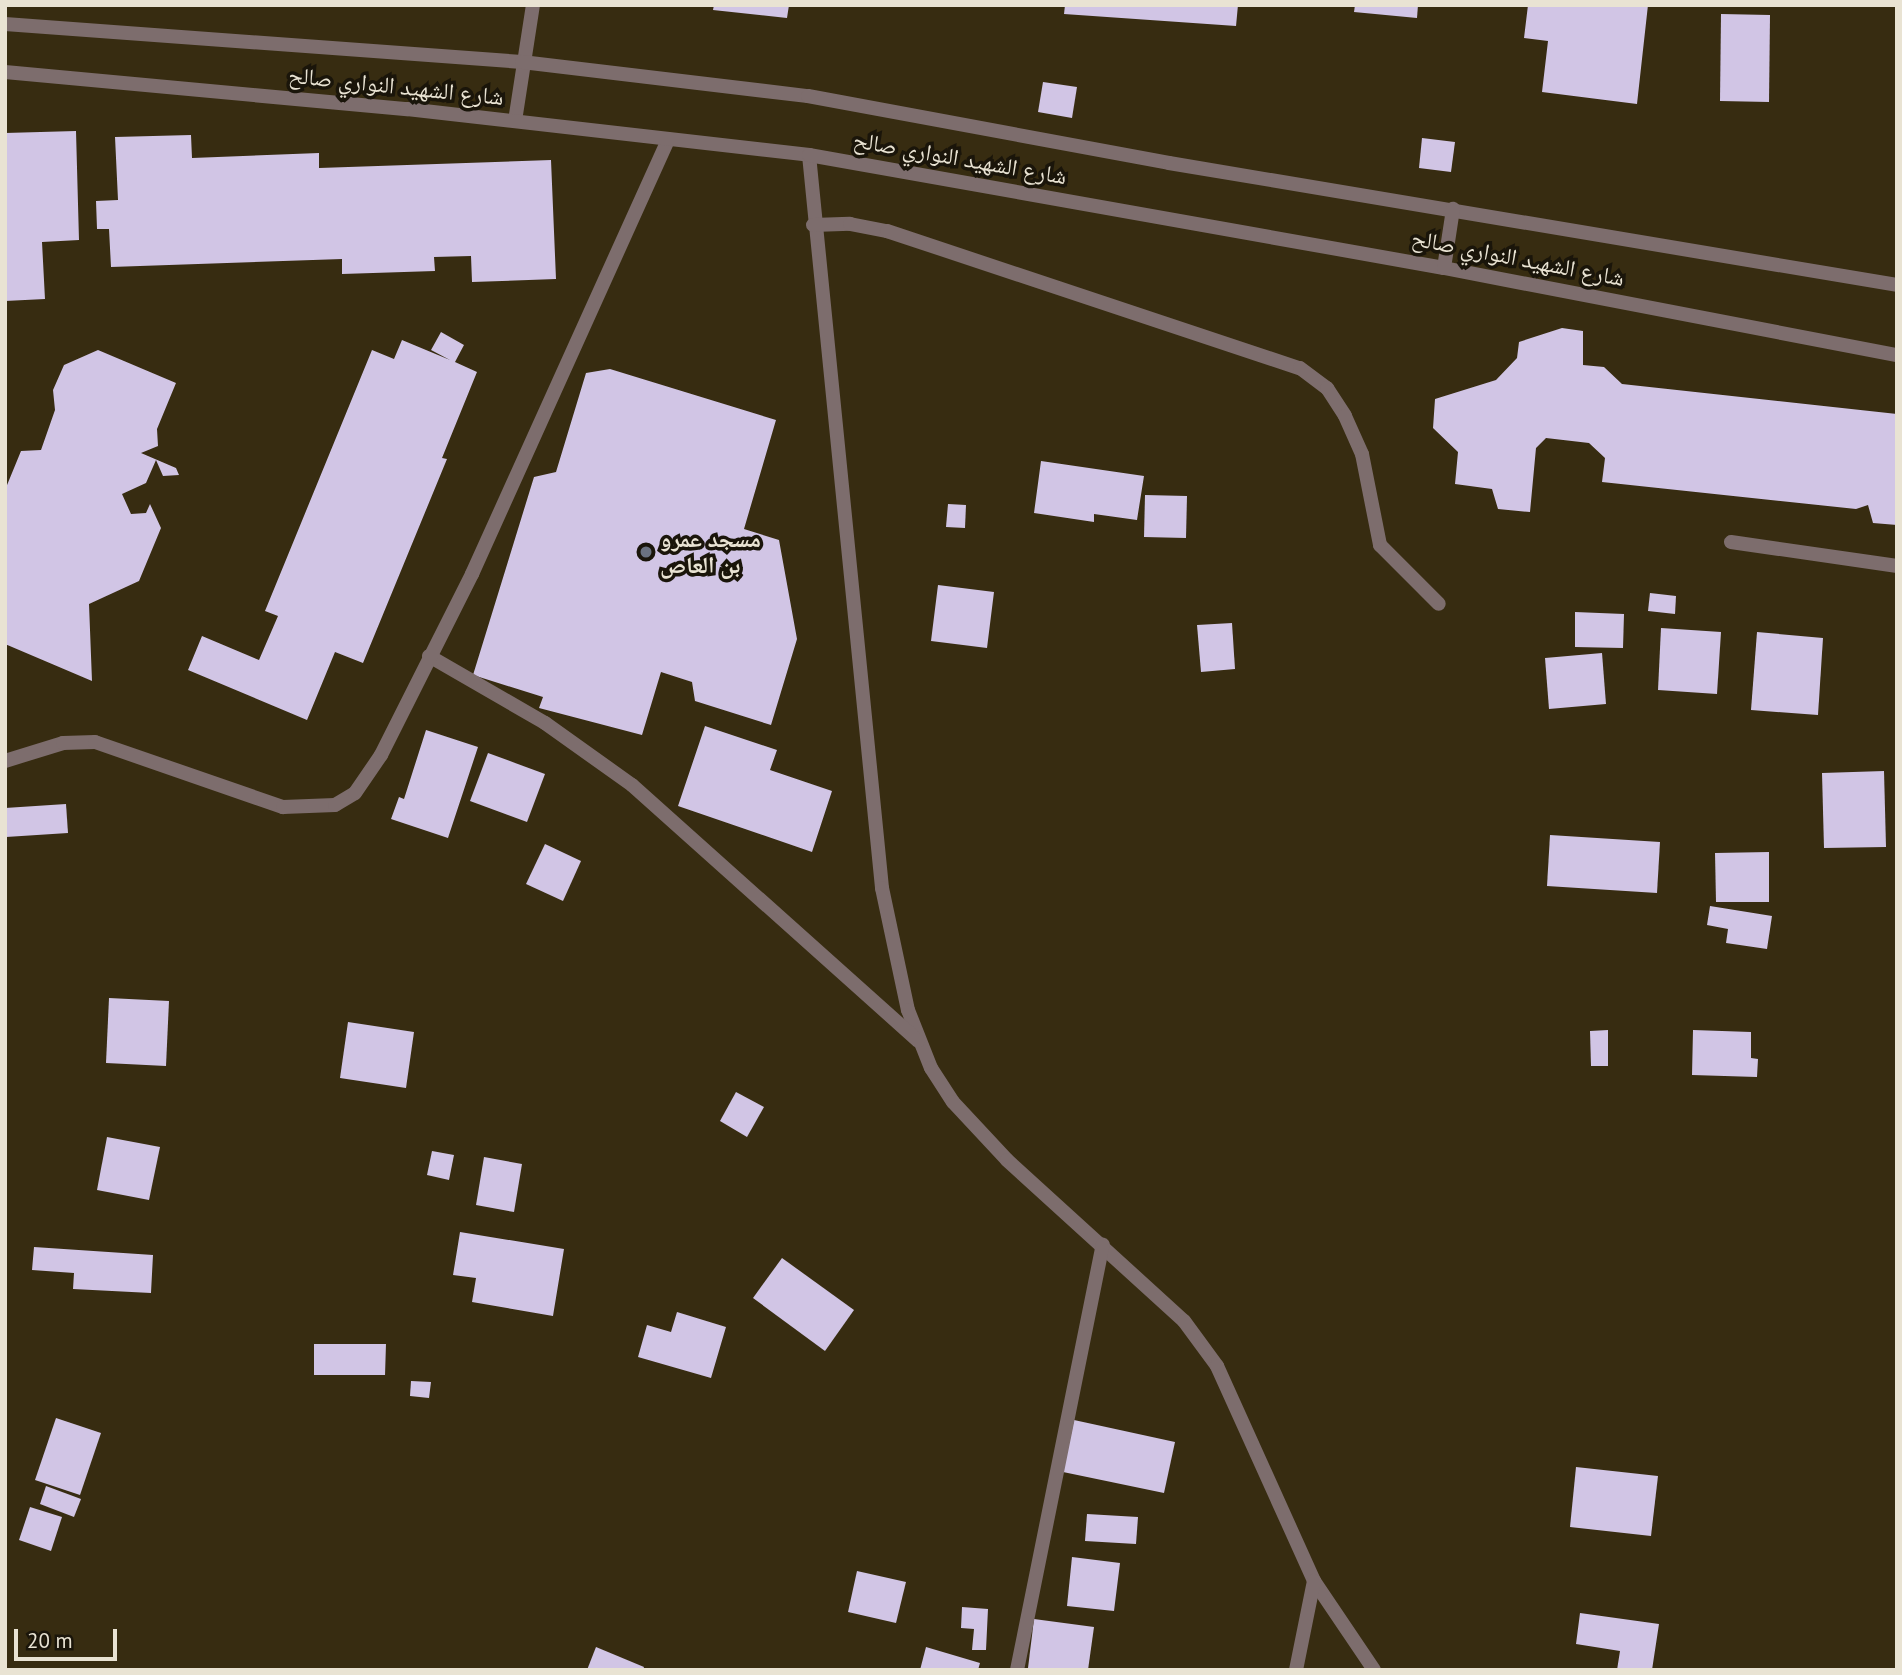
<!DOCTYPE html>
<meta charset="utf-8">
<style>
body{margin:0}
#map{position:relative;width:1902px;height:1675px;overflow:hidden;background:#372c11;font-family:"PT Sans","Noto Naskh Arabic",sans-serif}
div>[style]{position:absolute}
.building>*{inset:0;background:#d1c5e5}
.minor>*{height:14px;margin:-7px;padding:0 7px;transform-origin:7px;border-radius:7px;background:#7d6d6d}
.tertiary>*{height:14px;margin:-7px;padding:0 7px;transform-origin:7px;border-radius:7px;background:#7d6d6d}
.dots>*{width:19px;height:19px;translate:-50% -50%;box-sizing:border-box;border:4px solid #1a150a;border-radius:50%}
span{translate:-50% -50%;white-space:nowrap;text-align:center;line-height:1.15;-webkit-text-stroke:7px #1a150a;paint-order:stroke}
.street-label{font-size:23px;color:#e9e3d3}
.poi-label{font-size:23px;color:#e9e3d3;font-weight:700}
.left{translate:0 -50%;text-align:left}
.frame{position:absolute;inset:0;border:7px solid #e9e3d3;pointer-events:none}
.scale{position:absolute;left:14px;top:1629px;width:103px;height:32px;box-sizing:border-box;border:4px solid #e9e3d3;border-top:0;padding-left:9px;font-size:21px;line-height:24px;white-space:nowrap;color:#e9e3d3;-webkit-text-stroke:5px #1a150a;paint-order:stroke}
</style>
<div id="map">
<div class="building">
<i style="clip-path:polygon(714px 5px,789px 5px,787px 18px,713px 10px)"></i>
<i style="clip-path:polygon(1065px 5px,1238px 5px,1236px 26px,1064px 14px)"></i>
<i style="clip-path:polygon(1355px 5px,1418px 5px,1417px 18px,1354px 12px)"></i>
<i style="clip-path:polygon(1528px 5px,1648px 5px,1637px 104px,1542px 92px,1548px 41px,1524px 38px)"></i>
<i style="clip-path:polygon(1721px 14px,1770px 15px,1769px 102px,1720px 101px)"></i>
<i style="clip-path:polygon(1043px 82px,1077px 87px,1072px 118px,1038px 112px)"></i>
<i style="clip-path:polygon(76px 131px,79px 240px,42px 242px,45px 299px,5px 301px,5px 133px)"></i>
<i style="clip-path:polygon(191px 135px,192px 158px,319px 153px,319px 168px,551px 160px,556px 279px,472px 282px,471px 256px,434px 257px,435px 271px,342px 274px,342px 259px,111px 267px,109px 229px,97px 229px,96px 201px,118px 200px,115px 137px)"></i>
<i style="clip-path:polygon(1422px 138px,1455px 142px,1451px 172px,1419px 168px)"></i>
<i style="clip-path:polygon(1562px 328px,1583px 331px,1583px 365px,1604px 367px,1622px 384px,1897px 414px,1897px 525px,1873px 523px,1868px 505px,1856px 509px,1602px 482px,1605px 458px,1589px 443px,1546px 438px,1536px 448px,1530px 512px,1498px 509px,1492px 489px,1455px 484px,1458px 452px,1433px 428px,1435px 399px,1496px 380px,1517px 358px,1519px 342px)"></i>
<i style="clip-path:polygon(441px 332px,464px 345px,455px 362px,477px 372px,442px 458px,447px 459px,363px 663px,335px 652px,307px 720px,188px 670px,202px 636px,259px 660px,278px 616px,265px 611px,372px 350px,394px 359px,402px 340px,450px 360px,431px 350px)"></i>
<i style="clip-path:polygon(98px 350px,176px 383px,157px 429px,158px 446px,141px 453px,176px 468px,179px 475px,163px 476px,156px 460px,146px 483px,122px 494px,131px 514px,146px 513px,150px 504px,161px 528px,139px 581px,89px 604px,92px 681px,5px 644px,5px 490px,21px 451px,41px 450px,55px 410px,53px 390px,64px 365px)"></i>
<i style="clip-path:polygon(610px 369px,776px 420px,744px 529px,779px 540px,797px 639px,771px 725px,695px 701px,692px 682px,661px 672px,642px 735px,539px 708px,543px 697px,473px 675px,534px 477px,556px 472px,586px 373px)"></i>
<i style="clip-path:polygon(1041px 461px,1144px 476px,1137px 520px,1094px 514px,1094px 522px,1034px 513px)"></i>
<i style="clip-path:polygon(1145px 495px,1187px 496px,1186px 538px,1144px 537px)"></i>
<i style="clip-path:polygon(948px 504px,966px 505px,965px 528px,946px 527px)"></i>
<i style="clip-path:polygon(938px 585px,994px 592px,987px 648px,931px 641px)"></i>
<i style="clip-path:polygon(1650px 593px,1676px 596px,1675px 614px,1648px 611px)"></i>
<i style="clip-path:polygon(1575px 612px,1624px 614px,1623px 648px,1575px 647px)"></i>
<i style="clip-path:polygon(1232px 623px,1235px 669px,1201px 672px,1197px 625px)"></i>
<i style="clip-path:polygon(1661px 628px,1721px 632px,1717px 694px,1658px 690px)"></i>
<i style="clip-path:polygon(1757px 632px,1823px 638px,1818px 715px,1751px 710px)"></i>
<i style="clip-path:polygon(1602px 653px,1606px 704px,1549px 709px,1545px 658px)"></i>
<i style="clip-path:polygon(705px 726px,777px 750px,770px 770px,832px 791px,812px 852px,678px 806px)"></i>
<i style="clip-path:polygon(426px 730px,478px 747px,448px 838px,391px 819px,399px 797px,404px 799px)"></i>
<i style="clip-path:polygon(488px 753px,545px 774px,527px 822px,470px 801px)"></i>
<i style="clip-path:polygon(1884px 771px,1886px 847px,1824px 848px,1822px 773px)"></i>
<i style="clip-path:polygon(66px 804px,68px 833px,6px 837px,5px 808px)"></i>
<i style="clip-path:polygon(1550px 835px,1660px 842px,1657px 893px,1547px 886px)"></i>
<i style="clip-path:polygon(545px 844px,581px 861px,563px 901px,526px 884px)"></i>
<i style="clip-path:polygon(1769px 852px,1769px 902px,1716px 902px,1715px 853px)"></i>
<i style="clip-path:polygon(1710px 906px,1772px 916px,1767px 949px,1726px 943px,1728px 929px,1707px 925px)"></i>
<i style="clip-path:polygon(109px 998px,169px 1001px,166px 1066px,106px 1063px)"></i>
<i style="clip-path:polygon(348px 1022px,414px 1032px,406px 1088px,340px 1078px)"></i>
<i style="clip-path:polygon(1608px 1030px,1608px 1066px,1591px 1066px,1590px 1031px)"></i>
<i style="clip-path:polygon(1693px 1030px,1751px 1032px,1751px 1058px,1758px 1059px,1757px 1077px,1692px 1075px)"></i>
<i style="clip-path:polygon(736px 1092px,764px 1107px,747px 1137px,720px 1121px)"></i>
<i style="clip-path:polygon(107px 1137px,160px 1147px,149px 1200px,97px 1190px)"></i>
<i style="clip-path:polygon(432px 1151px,454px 1155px,449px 1180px,427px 1175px)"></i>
<i style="clip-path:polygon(484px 1157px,522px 1164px,514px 1212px,476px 1205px)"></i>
<i style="clip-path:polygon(460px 1232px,564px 1249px,553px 1316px,472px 1302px,476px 1278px,453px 1275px)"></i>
<i style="clip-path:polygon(34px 1247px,153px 1255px,151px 1293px,73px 1289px,74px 1273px,32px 1270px)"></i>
<i style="clip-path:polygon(782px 1258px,854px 1310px,825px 1351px,753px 1298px)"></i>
<i style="clip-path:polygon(677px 1312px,726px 1327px,711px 1378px,638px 1357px,647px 1325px,671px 1332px)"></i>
<i style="clip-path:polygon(314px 1344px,386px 1344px,385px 1375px,314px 1375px)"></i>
<i style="clip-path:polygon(411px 1381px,431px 1382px,429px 1398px,410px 1396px)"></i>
<i style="clip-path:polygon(56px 1418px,101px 1433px,80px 1495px,35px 1480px)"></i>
<i style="clip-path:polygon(1074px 1420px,1175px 1442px,1164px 1493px,1063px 1472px)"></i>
<i style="clip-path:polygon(1576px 1467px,1658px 1476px,1651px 1536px,1570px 1527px)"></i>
<i style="clip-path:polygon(46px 1486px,81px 1499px,74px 1517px,40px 1504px)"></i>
<i style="clip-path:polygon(30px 1507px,62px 1517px,51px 1551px,19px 1540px)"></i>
<i style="clip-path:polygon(1087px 1514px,1138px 1517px,1136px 1544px,1085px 1541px)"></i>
<i style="clip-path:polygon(1072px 1557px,1120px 1563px,1114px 1611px,1067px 1606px)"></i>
<i style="clip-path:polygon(857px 1571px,906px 1582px,896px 1623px,848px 1612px)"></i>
<i style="clip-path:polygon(962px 1607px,988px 1609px,986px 1650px,972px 1650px,974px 1629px,961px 1628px)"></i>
<i style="clip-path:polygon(1580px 1613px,1659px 1624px,1652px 1670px,1617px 1670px,1620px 1651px,1576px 1644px)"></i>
<i style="clip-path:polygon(1034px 1619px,1094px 1627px,1088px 1670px,1028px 1668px)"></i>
<i style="clip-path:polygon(596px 1647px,644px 1667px,643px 1670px,587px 1670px)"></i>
<i style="clip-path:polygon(926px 1647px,980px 1663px,978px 1670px,920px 1670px)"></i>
</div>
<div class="minor">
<i style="left:515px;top:121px;width:117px;rotate:-81.2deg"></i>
<i style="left:809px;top:155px;width:737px;rotate:84.31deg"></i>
<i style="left:882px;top:888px;width:125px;rotate:78deg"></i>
<i style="left:908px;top:1010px;width:62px;rotate:68.4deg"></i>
<i style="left:931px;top:1068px;width:40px;rotate:57.1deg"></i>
<i style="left:953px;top:1102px;width:79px;rotate:47deg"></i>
<i style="left:1007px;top:1160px;width:239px;rotate:42.3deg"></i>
<i style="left:1184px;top:1321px;width:56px;rotate:53.7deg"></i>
<i style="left:1217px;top:1366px;width:236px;rotate:65.7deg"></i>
<i style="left:1314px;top:1581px;width:107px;rotate:56deg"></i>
<i style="left:813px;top:225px;width:37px;rotate:-2deg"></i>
<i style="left:850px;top:224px;width:38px;rotate:11deg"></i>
<i style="left:887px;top:231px;width:435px;rotate:18.4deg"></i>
<i style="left:1300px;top:368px;width:34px;rotate:37deg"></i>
<i style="left:1327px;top:388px;width:33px;rotate:57deg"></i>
<i style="left:1345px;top:416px;width:42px;rotate:65.9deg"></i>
<i style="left:1362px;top:454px;width:93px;rotate:78.8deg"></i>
<i style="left:1380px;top:545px;width:83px;rotate:45deg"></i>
<i style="left:1731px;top:542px;width:168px;rotate:8.2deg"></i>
<i style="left:429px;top:656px;width:134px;rotate:30deg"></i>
<i style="left:545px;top:723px;width:107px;rotate:35.5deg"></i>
<i style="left:632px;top:785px;width:384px;rotate:41.8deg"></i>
<i style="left:5px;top:761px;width:61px;rotate:-17.2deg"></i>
<i style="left:63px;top:743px;width:32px;rotate:-2deg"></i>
<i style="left:95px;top:742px;width:199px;rotate:19.1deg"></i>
<i style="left:283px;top:807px;width:52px;rotate:-2.2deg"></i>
<i style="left:335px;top:805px;width:23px;rotate:-31deg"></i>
<i style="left:355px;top:793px;width:46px;rotate:-55.6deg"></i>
<i style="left:381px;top:755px;width:203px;rotate:-63.3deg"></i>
<i style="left:472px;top:574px;width:477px;rotate:-65.7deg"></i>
<i style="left:1017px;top:1670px;width:434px;rotate:-78.6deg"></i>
<i style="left:1296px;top:1670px;width:91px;rotate:-78.6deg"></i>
</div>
<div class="tertiary">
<i style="left:5px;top:24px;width:518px;rotate:4.2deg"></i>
<i style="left:522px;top:62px;width:288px;rotate:6.8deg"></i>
<i style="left:808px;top:96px;width:367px;rotate:10.5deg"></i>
<i style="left:1169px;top:163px;width:738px;rotate:9.51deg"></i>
<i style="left:5px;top:72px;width:404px;rotate:5.3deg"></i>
<i style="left:407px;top:109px;width:405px;rotate:6.5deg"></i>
<i style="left:809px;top:155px;width:645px;rotate:10.09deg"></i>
<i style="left:1444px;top:268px;width:461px;rotate:10.9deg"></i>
<i style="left:1444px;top:268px;width:60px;rotate:-81.3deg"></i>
</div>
<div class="dots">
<i style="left:646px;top:552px;background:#6b7280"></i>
</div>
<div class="street-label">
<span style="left:396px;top:86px;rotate:6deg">شارع الشهيد النواري صالح</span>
<span style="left:960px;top:158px;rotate:10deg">شارع الشهيد النواري صالح</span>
<span style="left:1518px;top:258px;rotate:11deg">شارع الشهيد النواري صالح</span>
</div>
<div class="poi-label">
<span class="left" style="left:660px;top:552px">مسجد عمرو<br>بن العاص</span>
</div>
<div class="frame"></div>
<div class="scale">20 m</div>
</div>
